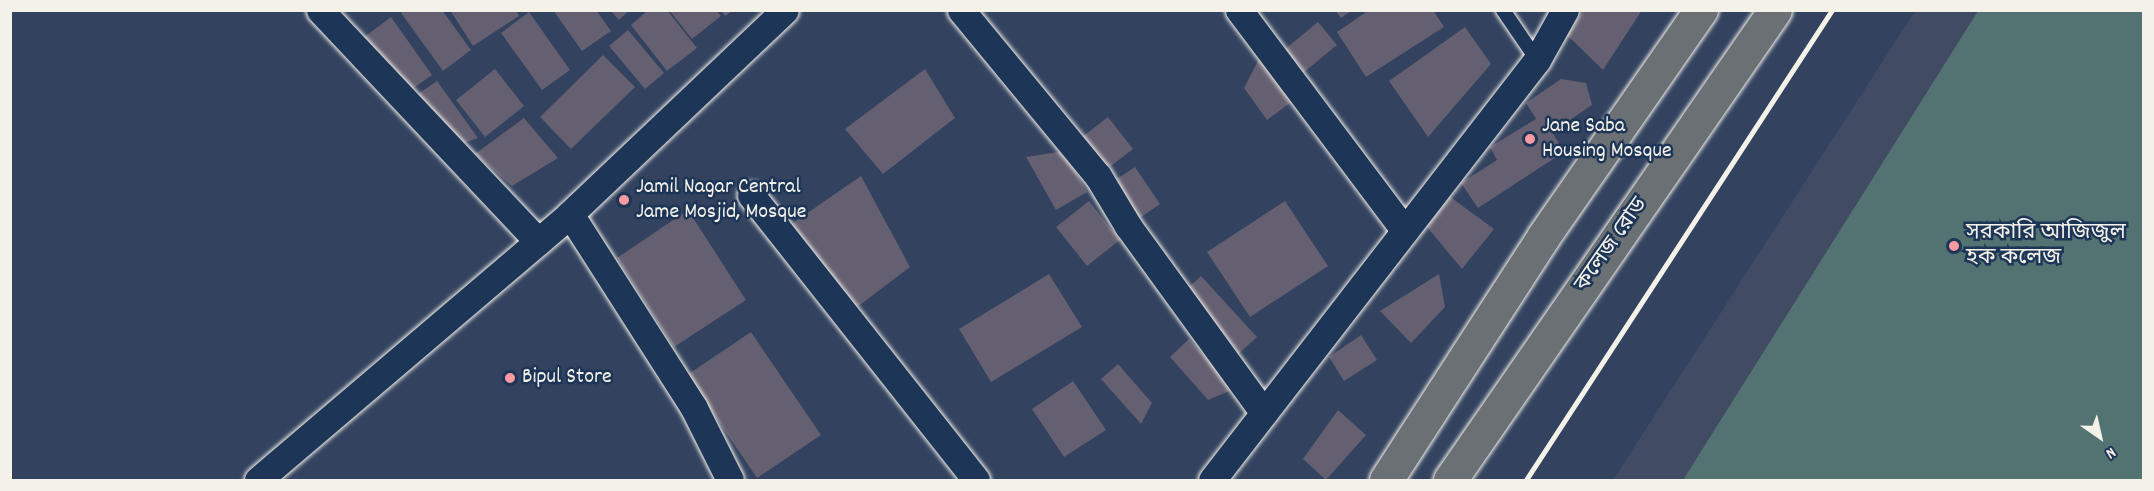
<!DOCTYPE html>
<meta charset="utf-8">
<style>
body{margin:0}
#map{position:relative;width:2154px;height:491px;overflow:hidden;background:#32425f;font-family:Dekko,"Noto Sans Bengali",sans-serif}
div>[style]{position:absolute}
.built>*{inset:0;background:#414b64}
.green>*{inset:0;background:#537372}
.building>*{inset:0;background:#645f71}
.roads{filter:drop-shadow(0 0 2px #f4f1e8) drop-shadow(0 0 2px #f4f1e8)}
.service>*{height:14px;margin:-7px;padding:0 7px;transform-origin:7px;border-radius:7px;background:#1d3557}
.minor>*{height:27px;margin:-13.5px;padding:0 13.5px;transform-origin:13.5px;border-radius:13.5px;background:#1d3557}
.trunk>*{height:33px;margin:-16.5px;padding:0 16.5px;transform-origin:16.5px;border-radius:16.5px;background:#6a7074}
.rail>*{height:4.5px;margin:-2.25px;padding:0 2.25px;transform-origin:2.25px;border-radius:2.25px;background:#f4f1e8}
.dots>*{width:16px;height:16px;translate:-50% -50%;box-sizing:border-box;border:3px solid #1d3557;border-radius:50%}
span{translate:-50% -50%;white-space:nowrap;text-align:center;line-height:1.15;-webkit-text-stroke:5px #1d3557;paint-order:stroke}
.poi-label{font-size:22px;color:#f4f1e8}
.left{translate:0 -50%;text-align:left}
.street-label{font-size:22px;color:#f4f1e8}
.frame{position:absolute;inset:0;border:12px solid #f4f1e8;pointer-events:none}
.north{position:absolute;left:2070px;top:407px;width:60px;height:60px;-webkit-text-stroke:4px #1d3557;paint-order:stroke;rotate:146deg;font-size:16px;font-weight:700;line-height:24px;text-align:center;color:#f4f1e8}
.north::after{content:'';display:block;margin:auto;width:21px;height:27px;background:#f4f1e8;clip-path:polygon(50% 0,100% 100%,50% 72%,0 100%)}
</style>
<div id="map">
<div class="built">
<i style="clip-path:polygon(1915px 11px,2143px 11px,2143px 480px,1613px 480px)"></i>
</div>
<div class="green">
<i style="clip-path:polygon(1978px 11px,2143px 11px,2143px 480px,1683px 480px)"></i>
</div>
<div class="building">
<i style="clip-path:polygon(405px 10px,442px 10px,471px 50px,443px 71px,401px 13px)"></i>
<i style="clip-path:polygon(450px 10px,516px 10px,519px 16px,473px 46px)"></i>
<i style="clip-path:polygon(553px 10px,596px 10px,611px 31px,582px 51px)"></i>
<i style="clip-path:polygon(610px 10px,630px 10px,619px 20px)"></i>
<i style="clip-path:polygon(648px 10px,667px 10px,697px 48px,667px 71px,631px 25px)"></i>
<i style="clip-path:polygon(669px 10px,716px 10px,721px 16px,692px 39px)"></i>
<i style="clip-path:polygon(721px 10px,733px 10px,725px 16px)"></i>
<i style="clip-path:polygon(1335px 10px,1352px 10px,1341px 18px)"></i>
<i style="clip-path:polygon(1369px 10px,1433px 10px,1444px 27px,1366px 77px,1337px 32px)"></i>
<i style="clip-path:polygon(1584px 10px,1642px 10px,1603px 70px,1567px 35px)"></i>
<i style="clip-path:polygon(529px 12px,570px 70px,542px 90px,501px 33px)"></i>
<i style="clip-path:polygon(391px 17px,432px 75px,404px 95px,363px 38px)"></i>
<i style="clip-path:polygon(1318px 22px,1337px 45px,1303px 73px,1284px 50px)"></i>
<i style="clip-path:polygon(1465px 27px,1491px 64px,1428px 137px,1389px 81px)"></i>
<i style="clip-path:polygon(628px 30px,664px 73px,645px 89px,609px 46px)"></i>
<i style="clip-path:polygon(603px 55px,635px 87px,571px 149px,540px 117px)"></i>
<i style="clip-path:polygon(1261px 55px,1293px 101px,1267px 120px,1244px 88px)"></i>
<i style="clip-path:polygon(495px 69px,524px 106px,485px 137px,456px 100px)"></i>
<i style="clip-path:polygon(925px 69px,955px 118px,883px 174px,845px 129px)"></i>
<i style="clip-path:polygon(1561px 79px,1586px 83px,1592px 105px,1552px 132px,1564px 152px,1478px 208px,1461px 183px,1497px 160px,1490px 147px,1536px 119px,1526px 103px)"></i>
<i style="clip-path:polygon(437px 81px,478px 138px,459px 145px,418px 94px)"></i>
<i style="clip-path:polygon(1108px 117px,1133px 149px,1098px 176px,1073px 144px)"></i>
<i style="clip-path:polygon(524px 118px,558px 158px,512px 186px,475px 154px)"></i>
<i style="clip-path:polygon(1064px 151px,1087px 192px,1056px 210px,1026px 157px)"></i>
<i style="clip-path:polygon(1135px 167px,1160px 204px,1128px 226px,1103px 188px)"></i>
<i style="clip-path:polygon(861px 176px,910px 267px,852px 311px,790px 225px)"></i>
<i style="clip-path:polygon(1449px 196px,1494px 229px,1462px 269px,1422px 221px)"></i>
<i style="clip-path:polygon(1089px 201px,1120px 240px,1087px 266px,1056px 227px)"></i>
<i style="clip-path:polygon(1285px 201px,1328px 266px,1250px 317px,1207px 252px)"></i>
<i style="clip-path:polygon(688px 210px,746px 300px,674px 347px,617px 258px)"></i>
<i style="clip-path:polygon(1049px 274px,1082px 327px,991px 382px,959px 329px)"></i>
<i style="clip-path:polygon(1439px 274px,1445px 307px,1411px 343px,1380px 311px)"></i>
<i style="clip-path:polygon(1201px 276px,1257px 337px,1236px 356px,1180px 295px)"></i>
<i style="clip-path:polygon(751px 332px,821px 435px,757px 478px,687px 375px)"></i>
<i style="clip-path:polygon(1361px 335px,1377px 360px,1344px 381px,1329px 357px)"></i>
<i style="clip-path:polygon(1189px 339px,1234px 389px,1208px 400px,1170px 357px)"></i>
<i style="clip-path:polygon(1118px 364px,1152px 403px,1141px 424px,1101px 379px)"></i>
<i style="clip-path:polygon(1073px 381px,1106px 430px,1064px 457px,1032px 409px)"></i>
<i style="clip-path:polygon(1338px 410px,1366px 435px,1326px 480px,1303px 459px)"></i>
</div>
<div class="roads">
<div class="service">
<i style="left:1503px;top:10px;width:60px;rotate:55.8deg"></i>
</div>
<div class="minor">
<i style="left:320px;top:10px;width:318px;rotate:46.7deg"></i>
<i style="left:961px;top:10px;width:215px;rotate:50.5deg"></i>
<i style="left:1098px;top:176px;width:58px;rotate:59deg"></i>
<i style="left:1128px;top:226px;width:231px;rotate:54deg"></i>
<i style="left:1239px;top:10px;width:276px;rotate:53.1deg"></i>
<i style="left:751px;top:195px;width:363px;rotate:51.7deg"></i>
<i style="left:570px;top:214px;width:230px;rotate:57.4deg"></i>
<i style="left:694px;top:408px;width:80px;rotate:63.4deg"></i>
<i style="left:258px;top:480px;width:410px;rotate:-40.4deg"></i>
<i style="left:570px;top:214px;width:296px;rotate:-43.5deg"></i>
<i style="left:1212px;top:480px;width:531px;rotate:-52.27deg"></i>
<i style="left:1537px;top:60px;width:57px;rotate:-60.8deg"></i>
</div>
<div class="trunk">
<i style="left:1386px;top:480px;width:289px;rotate:-57.1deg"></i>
<i style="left:1543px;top:237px;width:277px;rotate:-55.2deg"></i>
<i style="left:1450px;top:480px;width:571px;rotate:-55.34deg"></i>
</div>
</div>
<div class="rail">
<i style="left:1526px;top:480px;width:561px;rotate:-56.93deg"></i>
</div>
<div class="dots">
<i style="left:1530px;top:139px;background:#ff9aa2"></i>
<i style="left:624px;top:200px;background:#ff9aa2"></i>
<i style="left:1954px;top:246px;background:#ff9aa2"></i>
<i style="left:510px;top:378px;background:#ff9aa2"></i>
</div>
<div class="poi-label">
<span class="left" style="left:1542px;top:139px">Jane Saba<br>Housing Mosque</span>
<span class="left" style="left:636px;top:200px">Jamil Nagar Central<br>Jame Mosjid, Mosque</span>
<span class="left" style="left:1966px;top:246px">সরকারি আজিজুল<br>হক কলেজ</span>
<span class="left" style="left:522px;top:378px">Bipul Store</span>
</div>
<div class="street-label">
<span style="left:1612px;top:245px;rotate:-55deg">কলেজ রোড</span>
</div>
<div class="frame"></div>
<div class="north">N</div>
</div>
